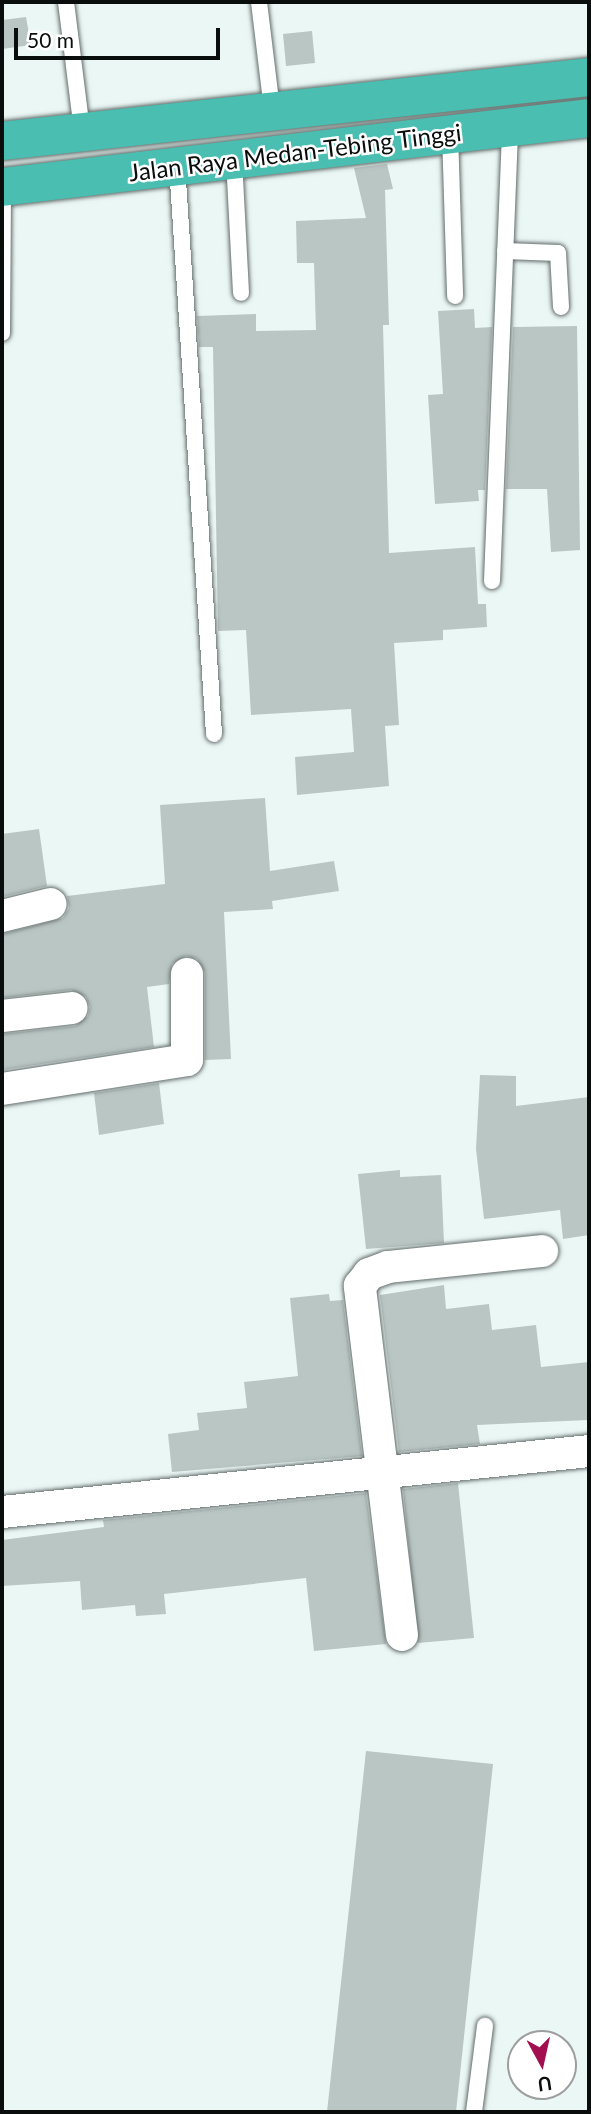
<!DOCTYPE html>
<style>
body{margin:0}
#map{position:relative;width:591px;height:2114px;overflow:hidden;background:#ebf7f5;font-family:Lato,sans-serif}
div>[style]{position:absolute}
.building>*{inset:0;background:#bac6c3}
.roads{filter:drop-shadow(0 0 2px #636d6b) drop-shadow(0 0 2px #636d6b)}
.service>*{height:16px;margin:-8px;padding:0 8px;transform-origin:8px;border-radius:8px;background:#fff}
.minor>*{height:32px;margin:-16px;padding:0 16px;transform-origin:16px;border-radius:16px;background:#fff}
.trunk>*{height:38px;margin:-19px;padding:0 19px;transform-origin:19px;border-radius:19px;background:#4abeb0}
span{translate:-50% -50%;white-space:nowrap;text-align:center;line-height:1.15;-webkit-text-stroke:5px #fff;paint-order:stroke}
.street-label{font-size:24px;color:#090d0c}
.frame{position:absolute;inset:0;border:4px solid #090d0c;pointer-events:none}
.north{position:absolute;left:507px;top:2030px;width:70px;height:70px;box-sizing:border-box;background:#fff;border:2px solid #9d9e9e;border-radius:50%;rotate:172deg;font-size:19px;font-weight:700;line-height:28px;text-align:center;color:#090d0c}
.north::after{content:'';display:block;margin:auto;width:24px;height:32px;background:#a20e50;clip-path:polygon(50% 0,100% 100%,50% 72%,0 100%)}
.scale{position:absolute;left:14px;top:28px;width:206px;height:32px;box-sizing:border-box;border:4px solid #090d0c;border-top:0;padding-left:9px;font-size:21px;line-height:24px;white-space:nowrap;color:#090d0c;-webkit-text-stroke:5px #fff;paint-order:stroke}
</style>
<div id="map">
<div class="building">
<i style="clip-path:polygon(26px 17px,31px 45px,2px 49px,2px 20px)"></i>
<i style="clip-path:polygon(312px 31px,315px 63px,286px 66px,283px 34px)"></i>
<i style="clip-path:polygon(387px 164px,393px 189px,385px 190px,389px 325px,383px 325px,389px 553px,475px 547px,478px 604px,486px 604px,487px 627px,443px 630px,443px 640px,394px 643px,399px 725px,385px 726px,389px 786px,297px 795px,295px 757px,354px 752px,351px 709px,251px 715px,246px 630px,218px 631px,213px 347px,199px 347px,197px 316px,256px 314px,256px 331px,316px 330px,314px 263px,297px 263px,296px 221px,366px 218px,354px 168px)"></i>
<i style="clip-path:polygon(474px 309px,475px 328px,492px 327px,485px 490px,478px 490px,479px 501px,435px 504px,428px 395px,443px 394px,438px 311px)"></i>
<i style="clip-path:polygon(577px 326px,580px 550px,551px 552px,547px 489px,506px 489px,513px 327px)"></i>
<i style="clip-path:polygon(265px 798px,270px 871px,334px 861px,339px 891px,272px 901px,273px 909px,224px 912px,231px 1059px,205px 1060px,205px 973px,197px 959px,186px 956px,172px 964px,169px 984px,147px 987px,154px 1047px,2px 1070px,2px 1034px,75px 1026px,88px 1016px,90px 1007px,86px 997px,71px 990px,2px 998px,2px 934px,63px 918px,69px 908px,67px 896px,165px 884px,160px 805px)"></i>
<i style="clip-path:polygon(39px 829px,47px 886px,2px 897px,2px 834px)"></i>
<i style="clip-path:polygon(480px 1075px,516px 1076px,516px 1106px,589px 1097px,589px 1235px,563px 1239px,560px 1210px,484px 1219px,476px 1149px)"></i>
<i style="clip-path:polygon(159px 1083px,164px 1124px,99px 1135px,94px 1093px)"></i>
<i style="clip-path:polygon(400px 1170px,400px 1177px,441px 1175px,444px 1243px,366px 1249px,358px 1174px)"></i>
<i style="clip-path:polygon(444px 1285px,446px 1309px,489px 1304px,492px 1330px,536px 1325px,541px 1367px,589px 1362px,589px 1420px,477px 1425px,480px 1444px,399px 1452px,380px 1295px)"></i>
<i style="clip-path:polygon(329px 1294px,330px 1301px,343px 1300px,362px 1456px,172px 1472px,168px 1434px,199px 1430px,197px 1413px,247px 1408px,244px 1382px,298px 1376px,290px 1298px)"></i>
<i style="clip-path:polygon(458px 1483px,474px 1638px,418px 1643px,403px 1489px)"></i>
<i style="clip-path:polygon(366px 1493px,386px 1644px,314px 1651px,306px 1578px,164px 1594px,166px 1614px,136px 1616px,135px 1605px,82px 1610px,80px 1581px,2px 1586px,2px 1540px,104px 1527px,103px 1520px)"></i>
<i style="clip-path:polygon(366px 1751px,493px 1764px,456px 2112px,327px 2112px)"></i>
</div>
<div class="roads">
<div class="service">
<i style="left:66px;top:2px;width:130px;rotate:82.9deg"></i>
<i style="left:259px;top:2px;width:109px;rotate:83.1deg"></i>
<i style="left:450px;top:133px;width:163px;rotate:88.2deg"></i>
<i style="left:234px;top:159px;width:134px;rotate:87deg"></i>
<i style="left:177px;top:165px;width:570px;rotate:86.28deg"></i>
<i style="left:505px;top:251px;width:53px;rotate:2.2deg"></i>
<i style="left:558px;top:253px;width:54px;rotate:86.8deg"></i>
<i style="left:2px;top:333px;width:146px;rotate:-89.6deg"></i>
<i style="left:492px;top:581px;width:454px;rotate:-87.7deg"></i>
<i style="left:474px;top:2112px;width:87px;rotate:-82.7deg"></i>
</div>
<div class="minor">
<i style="left:2px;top:916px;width:50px;rotate:-13.8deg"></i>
<i style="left:2px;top:1016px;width:70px;rotate:-6.5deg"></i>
<i style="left:2px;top:1089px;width:187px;rotate:-8.9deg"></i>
<i style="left:187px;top:1060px;width:86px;rotate:-90deg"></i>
<i style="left:2px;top:1512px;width:590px;rotate:-5.93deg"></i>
<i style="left:402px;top:1635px;width:352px;rotate:-96.9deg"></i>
<i style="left:360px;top:1286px;width:15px;rotate:-53deg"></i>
<i style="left:369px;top:1274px;width:20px;rotate:-20deg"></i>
<i style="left:388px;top:1267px;width:155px;rotate:-5.9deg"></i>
</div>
<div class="trunk">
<i style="left:2px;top:141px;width:590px;rotate:-6.22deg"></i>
<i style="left:2px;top:187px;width:591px;rotate:-6.7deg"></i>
</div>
</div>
<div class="street-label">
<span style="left:295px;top:152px;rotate:-7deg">Jalan Raya Medan-Tebing Tinggi</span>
</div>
<div class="frame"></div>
<div class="north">U</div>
<div class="scale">50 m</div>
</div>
